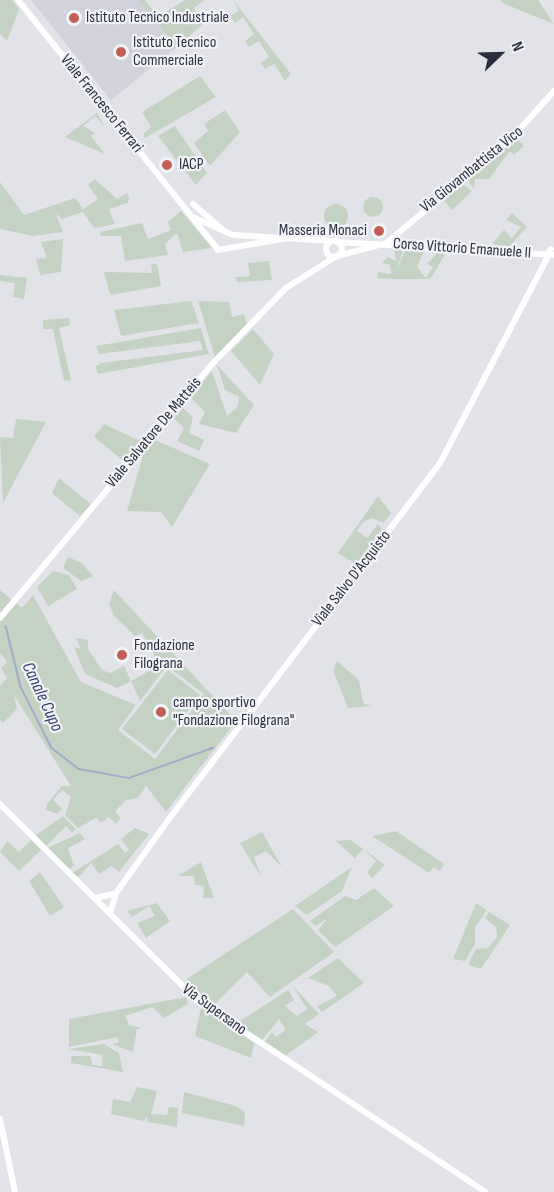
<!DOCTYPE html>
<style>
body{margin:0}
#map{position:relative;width:554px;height:1192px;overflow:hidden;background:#e2e3e9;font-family:"Sofia Sans Condensed",sans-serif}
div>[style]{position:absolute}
.built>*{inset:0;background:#d1d2db}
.green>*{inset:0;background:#c4d2c4}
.round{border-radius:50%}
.stream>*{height:1.5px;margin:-0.75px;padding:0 0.75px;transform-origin:0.75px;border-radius:0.75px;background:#a1aac6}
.secondary>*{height:6px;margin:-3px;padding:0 3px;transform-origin:3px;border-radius:3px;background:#fff}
.secondary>.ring{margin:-3px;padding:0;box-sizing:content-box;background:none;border:6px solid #fff;border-radius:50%}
.secondary-bridge>*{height:6px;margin:-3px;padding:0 3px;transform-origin:3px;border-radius:3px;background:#fff}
.dots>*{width:16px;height:16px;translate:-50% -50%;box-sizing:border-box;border:3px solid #f2f3f7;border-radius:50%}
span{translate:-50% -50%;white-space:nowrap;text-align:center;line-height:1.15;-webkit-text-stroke:4.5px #f2f3f7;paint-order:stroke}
.poi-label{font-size:16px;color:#2c2e40}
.left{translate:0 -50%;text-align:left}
.right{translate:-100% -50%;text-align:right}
.street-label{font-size:16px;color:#2c2e40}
.water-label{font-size:18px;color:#3a4470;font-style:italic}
.north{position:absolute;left:470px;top:24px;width:60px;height:60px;-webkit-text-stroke:4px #f2f3f7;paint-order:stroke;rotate:67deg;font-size:16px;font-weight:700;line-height:24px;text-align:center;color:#2c2e40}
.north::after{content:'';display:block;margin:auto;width:21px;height:27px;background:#2c2e40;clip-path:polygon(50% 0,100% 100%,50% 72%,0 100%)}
</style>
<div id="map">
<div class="built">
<i style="clip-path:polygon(31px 0,138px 0,177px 47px,111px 100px)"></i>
</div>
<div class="green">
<i style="clip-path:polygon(0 0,12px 0,19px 9px,7px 41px,0 34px)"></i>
<i style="clip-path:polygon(138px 0,145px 0,158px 17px,185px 0,205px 0,194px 8px,203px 24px,177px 47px)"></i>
<i style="clip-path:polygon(233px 0,291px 74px,285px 81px,274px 64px,265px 69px,261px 63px,269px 57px,259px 41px,249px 47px,245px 41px,254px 34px,243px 17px,235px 23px,231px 16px,239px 10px)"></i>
<i style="clip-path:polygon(538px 0,554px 24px,500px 2px,502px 0)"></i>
<i style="clip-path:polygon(200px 76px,216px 97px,145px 138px,143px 134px,151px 127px,142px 112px)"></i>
<i style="clip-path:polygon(225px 110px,240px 132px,210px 166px,194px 143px,208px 131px,204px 124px)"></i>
<i style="clip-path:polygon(97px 113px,105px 127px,95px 116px,83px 126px,95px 133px,91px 136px,105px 154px,65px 137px)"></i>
<i style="clip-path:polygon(175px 126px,207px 173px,196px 185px,158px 136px)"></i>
<i style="clip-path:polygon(516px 137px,524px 146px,514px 155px,510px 151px,489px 179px,475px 179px,474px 189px,466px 178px)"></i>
<i style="clip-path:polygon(95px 179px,117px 199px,127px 193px,129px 197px,128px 203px,109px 209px,115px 224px,94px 228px,83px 212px,62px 219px,56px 214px,63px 232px,33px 236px,0 229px,0 182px,24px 215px,75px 198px,83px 209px,98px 199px,88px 185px)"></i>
<i style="clip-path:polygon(461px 183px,472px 191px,452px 210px,442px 198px)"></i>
<i class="round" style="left:363px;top:197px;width:20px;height:20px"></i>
<i class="round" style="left:324px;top:204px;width:24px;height:24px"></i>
<i style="clip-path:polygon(181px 211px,212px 248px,183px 252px,177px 233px,165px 244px,168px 255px,125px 261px,121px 236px,101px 236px,100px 232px,142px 223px,148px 239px,171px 230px,168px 222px)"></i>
<i style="clip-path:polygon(512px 213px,527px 227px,508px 248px,496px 248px,493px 243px,504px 230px,512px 238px,521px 227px,506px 220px)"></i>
<i style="clip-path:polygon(63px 239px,61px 272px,40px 275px,36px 259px,47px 258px,41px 242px)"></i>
<i style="clip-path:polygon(394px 249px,403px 249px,396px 273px,405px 250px,424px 251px,417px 267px,426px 278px,433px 267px,427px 264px,437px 253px,447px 251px,431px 278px,427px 279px,394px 279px,377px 278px,378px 272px,391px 274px,390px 265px,382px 263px,388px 257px,396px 261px)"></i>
<i style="clip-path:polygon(269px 261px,272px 280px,237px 282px,236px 277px,250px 276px,248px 263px)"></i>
<i style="clip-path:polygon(151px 264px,157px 264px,161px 286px,110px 295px,104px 272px,152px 273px)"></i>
<i style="clip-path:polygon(0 275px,27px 278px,24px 299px,13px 297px,15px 283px,0 281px)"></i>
<i style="clip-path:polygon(191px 301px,199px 323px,121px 336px,114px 310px)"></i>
<i style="clip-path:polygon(198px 301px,229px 302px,232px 317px,244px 314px,247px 324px,215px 357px)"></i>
<i style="clip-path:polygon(69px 318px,70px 325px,59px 328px,71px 380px,64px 381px,53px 329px,43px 329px,43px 320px)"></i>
<i style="clip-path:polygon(201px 328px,209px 354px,98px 374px,95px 367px,101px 363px,203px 350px,200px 341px,99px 354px,96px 346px)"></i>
<i style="clip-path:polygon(253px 329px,274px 354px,260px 385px,231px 351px)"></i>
<i style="clip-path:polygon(217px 365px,254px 405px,236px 433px,199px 424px,205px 412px,190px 397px,212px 371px,227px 416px,237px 408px,239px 397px,225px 390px)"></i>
<i style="clip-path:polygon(182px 407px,193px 417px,189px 433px,204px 440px,199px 451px,177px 441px,184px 428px,173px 417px)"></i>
<i style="clip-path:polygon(16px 419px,46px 422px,3px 503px,0 437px,13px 438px)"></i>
<i style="clip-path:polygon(104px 424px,142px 442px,126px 463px,94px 437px)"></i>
<i style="clip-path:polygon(153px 439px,210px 464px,172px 527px,161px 512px,127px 511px,144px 452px)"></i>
<i style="clip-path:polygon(59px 478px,91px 504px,80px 516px,52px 493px)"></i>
<i style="clip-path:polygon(378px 496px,391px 513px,384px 523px,372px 518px,363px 522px,357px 531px,367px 538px,378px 524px,382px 529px,356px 564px,338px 553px)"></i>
<i style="clip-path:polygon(68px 557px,82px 563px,93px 576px,81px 581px,63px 568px)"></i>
<i style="clip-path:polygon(53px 571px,69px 575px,77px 589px,48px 606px,37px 587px)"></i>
<i style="clip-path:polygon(0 590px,22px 608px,33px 595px,81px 682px,136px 705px,118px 730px,155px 759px,204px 694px,167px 666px,140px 701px,131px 681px,117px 688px,85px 674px,74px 647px,81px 649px,76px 638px,88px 640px,88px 649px,102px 670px,110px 673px,124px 666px,131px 681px,160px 665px,142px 633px,135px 636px,114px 616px,109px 604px,114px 590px,236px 721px,166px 812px,146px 786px,138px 798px,126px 800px,115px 811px,121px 818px,116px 824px,109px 817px,101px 823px,96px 818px,78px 828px,65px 815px,71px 797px,62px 790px,53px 800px,62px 809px,57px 814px,46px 810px,47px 804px,62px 786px,71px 786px,14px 695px,17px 709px,3px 723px,0 720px,0 686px,7px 678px,1px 668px,7px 662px,0 653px)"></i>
<i style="clip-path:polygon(337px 661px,359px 680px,363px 703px,372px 706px,348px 708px,333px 670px)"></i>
<i style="clip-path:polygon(168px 670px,200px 695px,155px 754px,122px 729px)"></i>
<i style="clip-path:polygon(63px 816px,76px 829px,72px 833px,66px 826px,46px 846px,36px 835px)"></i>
<i style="clip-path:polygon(135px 828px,149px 834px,119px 872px,112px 866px,99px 874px,91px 863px,79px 877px,72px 873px,118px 844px,125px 853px,129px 850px,121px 839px)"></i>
<i style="clip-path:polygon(396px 831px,444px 864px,440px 871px,434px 867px,429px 873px,372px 836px)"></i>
<i style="clip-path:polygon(262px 832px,282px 867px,266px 851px,254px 857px,261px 877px,240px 843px)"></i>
<i style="clip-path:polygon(80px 833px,85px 839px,68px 848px,74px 866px,68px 870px,47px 848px)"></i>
<i style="clip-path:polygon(31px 840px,41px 850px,19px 871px,0 852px,7px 841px,19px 852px)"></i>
<i style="clip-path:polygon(351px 840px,385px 865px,372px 878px,367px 872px,376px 861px,363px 849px,355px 858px,336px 841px)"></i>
<i style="clip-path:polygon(201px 862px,214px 898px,203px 898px,204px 886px,195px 885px,194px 876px,178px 876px)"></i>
<i style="clip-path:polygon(352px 867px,342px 891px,307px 915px,295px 906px)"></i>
<i style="clip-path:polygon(40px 872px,64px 907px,50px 916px,29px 881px)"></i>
<i style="clip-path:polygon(374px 888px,394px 906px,335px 947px,318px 930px,327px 919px,315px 926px,310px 921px,345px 896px,356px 900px)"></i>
<i style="clip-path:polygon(157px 903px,170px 921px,146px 938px,137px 923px,155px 916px,149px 906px,132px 917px,127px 911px)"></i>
<i style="clip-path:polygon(476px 903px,487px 910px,475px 928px,475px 944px,465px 961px,453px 959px)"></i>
<i style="clip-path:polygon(293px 909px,334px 952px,270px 997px,247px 972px,212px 1007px,185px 986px,188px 978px)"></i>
<i style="clip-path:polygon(489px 912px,510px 925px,481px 969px,469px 965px,470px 960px,476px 949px,488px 948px,497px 937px,496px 927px,485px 918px)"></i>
<i style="clip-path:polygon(338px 958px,364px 983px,322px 1012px,317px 1006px,337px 996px,329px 986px,308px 978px)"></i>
<i style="clip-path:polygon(293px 986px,319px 1014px,305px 1024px,318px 1032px,285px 1056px,265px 1042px,272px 1032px,276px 1037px,286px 1030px,279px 1019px,262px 1040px,237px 1023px,288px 990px,294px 1000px,285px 1006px,297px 1016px,307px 1009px)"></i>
<i style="clip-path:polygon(186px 997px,188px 1004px,164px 1018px,152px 1007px,125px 1016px,129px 1025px,142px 1028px,137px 1029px,133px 1052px,112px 1044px,119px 1042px,118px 1037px,69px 1047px,69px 1019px)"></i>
<i style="clip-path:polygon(201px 1007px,254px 1043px,251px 1058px,195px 1036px)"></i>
<i style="clip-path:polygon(104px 1044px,119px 1053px,123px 1072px,71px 1063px,71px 1056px,90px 1056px,93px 1065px,102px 1066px,103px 1055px,68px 1049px)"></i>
<i style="clip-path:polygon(137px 1087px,157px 1091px,151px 1114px,167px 1115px,169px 1107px,178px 1108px,177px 1127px,147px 1122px,147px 1116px,144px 1121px,111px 1114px,113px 1099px,130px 1102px)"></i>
<i style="clip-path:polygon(184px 1092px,236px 1106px,245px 1112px,244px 1126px,182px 1113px)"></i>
</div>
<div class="stream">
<i style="left:6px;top:626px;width:63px;rotate:76.2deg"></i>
<i style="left:21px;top:687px;width:68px;rotate:63.1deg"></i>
<i style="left:52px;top:748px;width:34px;rotate:38deg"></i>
<i style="left:79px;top:769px;width:51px;rotate:10.2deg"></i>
<i style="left:129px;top:778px;width:89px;rotate:-19.7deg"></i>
</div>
<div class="secondary">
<i style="left:18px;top:0;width:320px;rotate:51.3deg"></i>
<i style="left:218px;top:250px;width:71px;rotate:-9.7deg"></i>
<i style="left:193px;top:204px;width:41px;rotate:41.1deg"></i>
<i style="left:195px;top:218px;width:42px;rotate:24.1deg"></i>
<i style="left:233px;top:235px;width:101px;rotate:3.4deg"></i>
<i class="ring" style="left:326px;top:241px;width:10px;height:10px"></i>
<i style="left:337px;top:242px;width:217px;rotate:3.4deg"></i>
<i style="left:385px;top:244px;width:165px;rotate:-39.8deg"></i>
<i style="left:512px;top:138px;width:63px;rotate:-48.2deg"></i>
<i style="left:337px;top:256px;width:40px;rotate:-14.4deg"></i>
<i style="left:0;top:618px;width:335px;rotate:-50.1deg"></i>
<i style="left:215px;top:361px;width:102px;rotate:-45.8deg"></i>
<i style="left:286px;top:288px;width:58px;rotate:-32.3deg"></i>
<i style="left:0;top:804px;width:279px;rotate:44.9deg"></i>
<i style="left:198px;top:1001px;width:345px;rotate:33.6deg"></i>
<i style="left:94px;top:898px;width:21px;rotate:-11deg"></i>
<i style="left:110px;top:914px;width:22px;rotate:-74deg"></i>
<i style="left:116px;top:893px;width:91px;rotate:-54.4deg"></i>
<i style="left:169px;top:819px;width:447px;rotate:-52.7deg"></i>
<i style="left:440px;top:463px;width:229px;rotate:-62.4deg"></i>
<i style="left:0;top:1119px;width:75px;rotate:78.4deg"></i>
</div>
<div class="secondary-bridge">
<i style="left:546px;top:260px;width:12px;rotate:-66deg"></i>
</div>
<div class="dots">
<i style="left:74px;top:18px;background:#c25f54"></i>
<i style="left:121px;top:52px;background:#c25f54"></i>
<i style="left:167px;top:165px;background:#c25f54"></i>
<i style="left:379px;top:231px;background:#c25f54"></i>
<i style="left:122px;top:655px;background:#c25f54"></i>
<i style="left:161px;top:712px;background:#c25f54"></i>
</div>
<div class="poi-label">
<span class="left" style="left:86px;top:18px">Istituto Tecnico Industriale</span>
<span class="left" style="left:133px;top:52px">Istituto Tecnico<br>Commerciale</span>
<span class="left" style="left:179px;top:165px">IACP</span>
<span class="right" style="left:367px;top:231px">Masseria Monaci</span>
<span class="left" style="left:134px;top:655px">Fondazione<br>Filograna</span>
<span class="left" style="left:173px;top:712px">campo sportivo<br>"Fondazione Filograna"</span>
</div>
<div class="street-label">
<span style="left:101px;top:104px;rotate:51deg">Viale Francesco Ferrari</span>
<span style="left:472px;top:170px;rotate:-39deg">Via Giovambattista Vico</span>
<span style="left:462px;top:249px;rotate:4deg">Corso Vittorio Emanuele II</span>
<span style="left:154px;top:433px;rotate:-50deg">Viale Salvatore De Matteis</span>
<span style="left:352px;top:579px;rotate:-52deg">Viale Salvo D'Acquisto</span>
<span style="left:214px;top:1010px;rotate:36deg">Via Supersano</span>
</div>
<div class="water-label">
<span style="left:42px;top:697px;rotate:65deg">Canale Cupo</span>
</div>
<div class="north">N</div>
</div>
